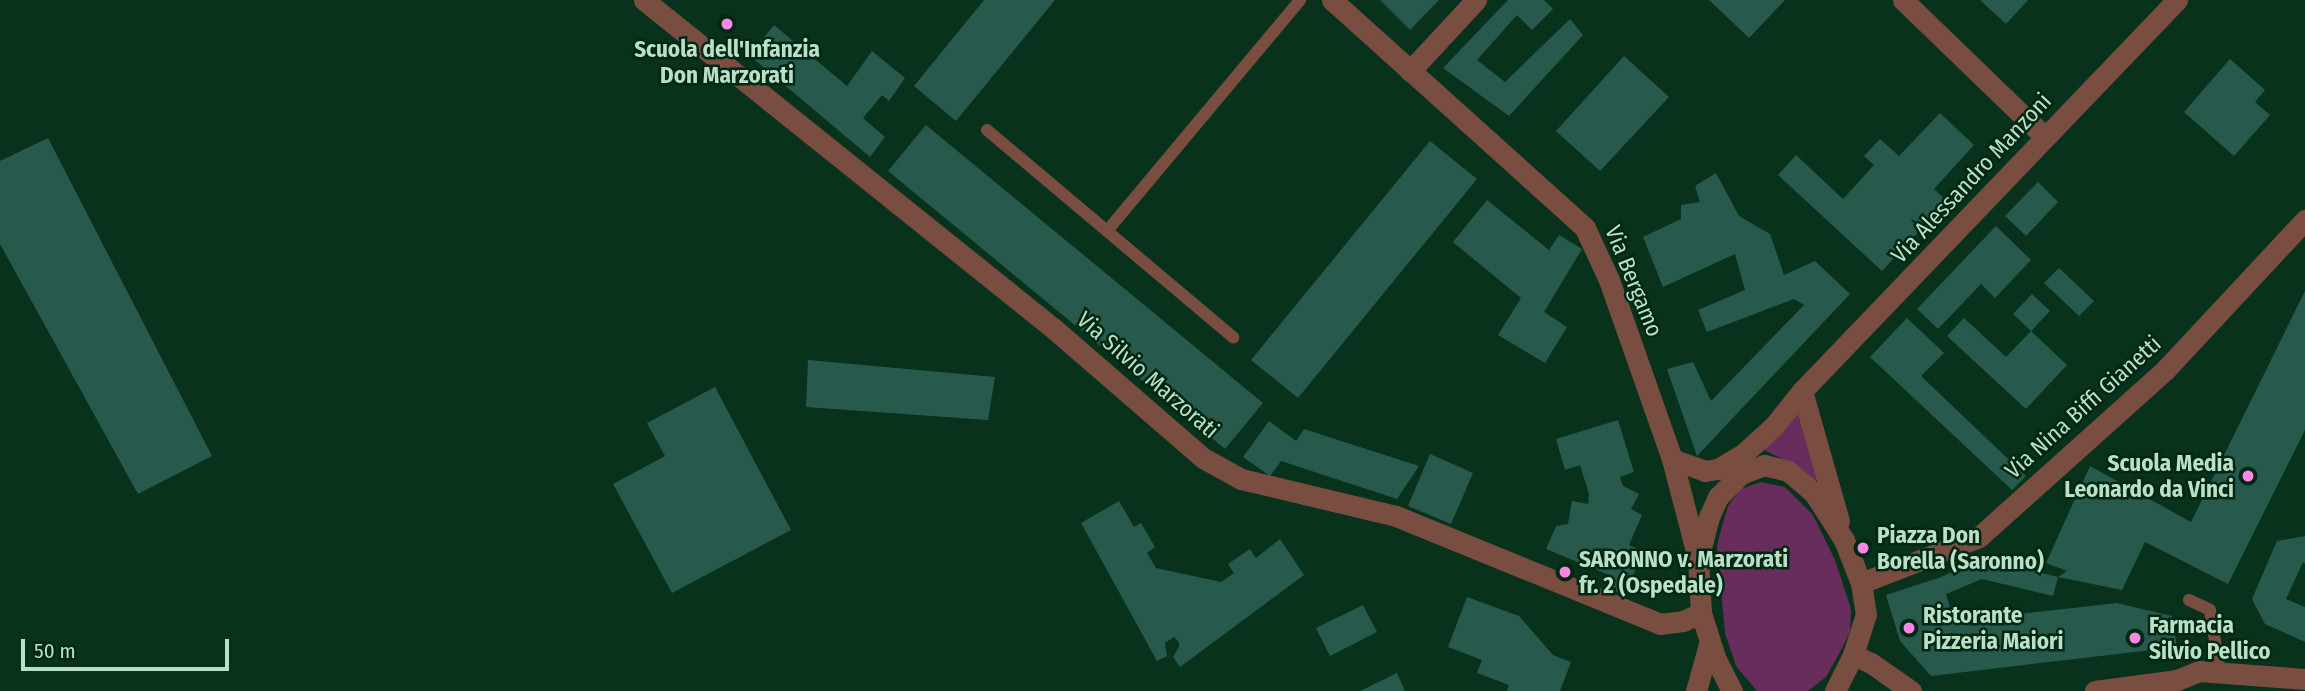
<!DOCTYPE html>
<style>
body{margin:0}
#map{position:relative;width:2305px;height:691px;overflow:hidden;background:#08321c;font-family:"Fira Sans Condensed",sans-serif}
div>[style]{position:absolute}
.green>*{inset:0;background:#682d5c}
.building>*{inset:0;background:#27594d}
.lane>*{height:12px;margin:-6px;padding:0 6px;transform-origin:6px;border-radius:6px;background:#7a4d41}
.street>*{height:21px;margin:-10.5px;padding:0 10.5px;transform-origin:10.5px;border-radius:10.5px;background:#7a4d41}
.dots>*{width:19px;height:19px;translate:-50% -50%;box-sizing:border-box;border:4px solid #002813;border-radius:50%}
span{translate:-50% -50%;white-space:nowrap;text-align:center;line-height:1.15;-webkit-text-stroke:5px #002813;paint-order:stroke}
.poi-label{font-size:23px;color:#bbdfc7;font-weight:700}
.right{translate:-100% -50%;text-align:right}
.left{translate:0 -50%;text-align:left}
.street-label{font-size:23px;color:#bbdfc7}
.scale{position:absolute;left:21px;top:639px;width:208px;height:32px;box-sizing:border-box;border:4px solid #bbdfc7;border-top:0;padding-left:9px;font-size:21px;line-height:24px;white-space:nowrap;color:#bbdfc7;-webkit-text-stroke:5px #002813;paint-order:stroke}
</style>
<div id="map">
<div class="green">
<i style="clip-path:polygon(1799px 412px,1819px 479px,1815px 481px,1793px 464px,1764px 450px)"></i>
<i style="clip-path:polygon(1761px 482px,1785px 487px,1813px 515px,1835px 560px,1851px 609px,1850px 632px,1839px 654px,1826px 677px,1808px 691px,1757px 691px,1736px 666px,1725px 633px,1717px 546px,1722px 526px,1728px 506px,1741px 489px)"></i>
</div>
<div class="building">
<i style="clip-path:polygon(984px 0,1055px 0,956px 121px,914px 86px)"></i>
<i style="clip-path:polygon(1380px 0,1439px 0,1410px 30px)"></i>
<i style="clip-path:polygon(1508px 0,1544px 0,1553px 9px,1532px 30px,1517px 15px,1477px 60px,1505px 82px,1570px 19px,1583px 35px,1509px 116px,1443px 68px)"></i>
<i style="clip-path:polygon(1709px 0,1785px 0,1749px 38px)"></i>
<i style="clip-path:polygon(1980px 0,2028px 0,2006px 24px)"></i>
<i style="clip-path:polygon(774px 25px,847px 86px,872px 51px,905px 78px,889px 101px,882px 95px,863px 118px,885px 137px,870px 157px,749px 55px)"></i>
<i style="clip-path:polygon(1624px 56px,1669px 97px,1600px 171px,1556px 131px)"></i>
<i style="clip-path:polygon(2230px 59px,2265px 90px,2255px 102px,2270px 115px,2234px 156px,2184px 112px)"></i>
<i style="clip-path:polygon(1940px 113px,1974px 145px,1934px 189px,1947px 201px,1882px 271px,1778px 175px,1796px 155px,1843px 199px,1874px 165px,1864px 156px,1880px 139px,1899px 156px)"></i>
<i style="clip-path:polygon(926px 125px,1263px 403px,1225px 449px,888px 171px)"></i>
<i style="clip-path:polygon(48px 138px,212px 456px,138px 494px,0 244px,0 161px)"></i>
<i style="clip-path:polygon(1430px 141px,1477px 179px,1298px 398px,1251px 360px)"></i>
<i style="clip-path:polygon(1716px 173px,1739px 216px,1770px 234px,1784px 275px,1815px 261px,1850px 294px,1697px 456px,1667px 369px,1693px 362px,1711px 401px,1804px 305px,1794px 299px,1707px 332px,1698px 310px,1745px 290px,1735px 254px,1663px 287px,1643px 237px,1681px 219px,1681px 205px,1700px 202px,1695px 186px)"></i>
<i style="clip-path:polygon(2038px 182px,2058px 202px,2026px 236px,2005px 216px)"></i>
<i style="clip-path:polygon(1487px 200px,1549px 250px,1559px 235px,1582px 249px,1544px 312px,1567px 327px,1545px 363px,1498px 335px,1521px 298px,1453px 242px)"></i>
<i style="clip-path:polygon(1996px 226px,2031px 260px,1995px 298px,1981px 284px,1938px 329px,1917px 309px)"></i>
<i style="clip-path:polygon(2059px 268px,2094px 301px,2079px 316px,2044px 283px)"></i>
<i style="clip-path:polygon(2305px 291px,2305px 430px,2228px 584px,2145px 542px,2122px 590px,2058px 577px,2067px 571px,2046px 563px,2090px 466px,2191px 522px)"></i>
<i style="clip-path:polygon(2032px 294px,2050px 311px,2031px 331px,2013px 314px)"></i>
<i style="clip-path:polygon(1907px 318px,1944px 353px,1921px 376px,2026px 476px,2012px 490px,1870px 357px)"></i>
<i style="clip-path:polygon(1964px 318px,2006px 357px,2031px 331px,2067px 365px,2026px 409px,1947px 336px)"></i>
<i style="clip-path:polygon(808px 360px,995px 377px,988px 420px,806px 407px)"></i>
<i style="clip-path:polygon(715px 387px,791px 530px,672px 593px,613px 484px,665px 456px,647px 423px)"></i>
<i style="clip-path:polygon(1618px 420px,1634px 472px,1620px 477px,1623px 486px,1639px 494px,1631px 509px,1642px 515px,1629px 545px,1643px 551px,1625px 595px,1604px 587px,1609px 575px,1546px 549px,1556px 526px,1568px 524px,1572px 501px,1588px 504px,1589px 494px,1580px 465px,1565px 470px,1556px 439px)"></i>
<i style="clip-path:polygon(1269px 421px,1296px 441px,1304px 429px,1419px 466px,1397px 499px,1281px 461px,1270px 476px,1243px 457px)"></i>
<i style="clip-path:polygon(1430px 454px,1473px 473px,1451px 524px,1408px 506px)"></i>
<i style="clip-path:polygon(1119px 501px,1134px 527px,1141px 523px,1155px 547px,1147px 553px,1156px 568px,1221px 582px,1234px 573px,1228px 564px,1250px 549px,1256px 558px,1280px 539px,1304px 575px,1180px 667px,1173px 657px,1179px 647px,1179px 642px,1174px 637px,1165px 643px,1167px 656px,1157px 661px,1081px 523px)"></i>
<i style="clip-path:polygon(2305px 536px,2305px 564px,2303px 562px,2286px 599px,2305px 607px,2305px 642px,2265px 624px,2252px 599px,2277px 541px)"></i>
<i style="clip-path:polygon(1983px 558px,2058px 577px,2053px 596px,1982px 579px,1946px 594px,1954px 621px,2117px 603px,2172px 616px,2177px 647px,1931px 676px,1900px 641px,1886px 595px,1941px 577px)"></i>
<i style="clip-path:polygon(1467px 597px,1519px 616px,1553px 655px,1571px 662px,1560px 691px,1507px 691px,1509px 685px,1477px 673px,1482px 660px,1448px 647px)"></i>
<i style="clip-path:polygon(1363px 605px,1377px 632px,1330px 656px,1316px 628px)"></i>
<i style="clip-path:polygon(1397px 673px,1405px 691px,1360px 691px)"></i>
</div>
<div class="lane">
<i style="left:987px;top:130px;width:322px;rotate:40.1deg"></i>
<i style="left:1107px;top:231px;width:301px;rotate:-50.1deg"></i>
<i style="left:2189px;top:600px;width:23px;rotate:25deg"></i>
<i style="left:2210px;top:610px;width:63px;rotate:80.8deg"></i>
</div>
<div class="street">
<i style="left:644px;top:0;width:524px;rotate:38.73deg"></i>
<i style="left:1053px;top:328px;width:198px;rotate:40.9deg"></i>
<i style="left:1203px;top:458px;width:43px;rotate:28.9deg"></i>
<i style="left:1241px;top:479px;width:159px;rotate:13.4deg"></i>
<i style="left:1396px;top:516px;width:285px;rotate:22.2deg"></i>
<i style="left:1660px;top:624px;width:23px;rotate:-7deg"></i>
<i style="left:1683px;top:621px;width:20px;rotate:-24deg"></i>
<i style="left:1332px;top:0;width:341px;rotate:42deg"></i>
<i style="left:1585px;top:228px;width:57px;rotate:65.2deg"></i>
<i style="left:1609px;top:280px;width:190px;rotate:70.6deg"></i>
<i style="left:1672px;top:459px;width:103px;rotate:75.4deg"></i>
<i style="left:1903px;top:0;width:197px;rotate:44deg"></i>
<i style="left:1410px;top:71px;width:97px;rotate:-47.1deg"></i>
<i style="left:1802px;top:391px;width:135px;rotate:74.1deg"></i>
<i style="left:1672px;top:459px;width:35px;rotate:20deg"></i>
<i style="left:1705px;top:471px;width:13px;rotate:-9deg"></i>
<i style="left:1718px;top:469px;width:29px;rotate:-31deg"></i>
<i style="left:1743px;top:454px;width:42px;rotate:-42.1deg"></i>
<i style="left:1774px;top:426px;width:45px;rotate:-51.3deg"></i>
<i style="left:1802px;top:391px;width:542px;rotate:-46.2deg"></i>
<i style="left:1861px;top:583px;width:127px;rotate:-21.3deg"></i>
<i style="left:1979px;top:537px;width:251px;rotate:-41.9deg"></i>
<i style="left:2166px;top:369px;width:204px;rotate:-47deg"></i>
<i style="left:1853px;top:655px;width:20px;rotate:24deg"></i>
<i style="left:1871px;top:663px;width:49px;rotate:35deg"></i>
<i style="left:1696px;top:691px;width:49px;rotate:-74.5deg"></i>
<i style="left:1732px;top:691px;width:35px;rotate:-117deg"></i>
<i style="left:1716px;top:660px;width:49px;rotate:-107.7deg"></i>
<i style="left:1701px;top:613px;width:54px;rotate:-93.2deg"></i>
<i style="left:1698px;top:559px;width:43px;rotate:-75.3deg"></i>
<i style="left:1709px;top:517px;width:22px;rotate:-66deg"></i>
<i style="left:1718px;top:497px;width:33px;rotate:-45deg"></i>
<i style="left:1741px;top:474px;width:25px;rotate:-21deg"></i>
<i style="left:1764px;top:465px;width:25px;rotate:14deg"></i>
<i style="left:1788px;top:471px;width:34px;rotate:40deg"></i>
<i style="left:1814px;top:493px;width:56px;rotate:57.4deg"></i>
<i style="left:1844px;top:540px;width:46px;rotate:68.4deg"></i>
<i style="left:1861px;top:583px;width:31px;rotate:81deg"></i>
<i style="left:1866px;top:614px;width:43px;rotate:107.6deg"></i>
<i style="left:1853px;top:655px;width:40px;rotate:116.6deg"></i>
<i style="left:2095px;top:691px;width:83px;rotate:-7.6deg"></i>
<i style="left:2177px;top:680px;width:24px;rotate:-22deg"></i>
<i style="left:2199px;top:671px;width:106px;rotate:4.3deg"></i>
</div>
<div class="dots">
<i style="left:727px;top:24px;background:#fc86e3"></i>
<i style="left:2248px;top:476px;background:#fc86e3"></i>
<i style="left:1863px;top:548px;background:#fc86e3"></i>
<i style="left:1565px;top:572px;background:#fc86e3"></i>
<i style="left:1909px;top:628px;background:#fc86e3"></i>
<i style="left:2135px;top:638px;background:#fc86e3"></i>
</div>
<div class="poi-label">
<span style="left:727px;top:62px">Scuola dell'Infanzia<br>Don Marzorati</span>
<span class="right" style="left:2234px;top:476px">Scuola Media<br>Leonardo da Vinci</span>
<span class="left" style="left:1877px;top:548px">Piazza Don<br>Borella (Saronno)</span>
<span class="left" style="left:1579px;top:572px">SARONNO v. Marzorati<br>fr. 2 (Ospedale)</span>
<span class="left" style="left:1923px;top:628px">Ristorante<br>Pizzeria Maiori</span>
<span class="left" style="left:2149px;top:638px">Farmacia<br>Silvio Pellico</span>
</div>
<div class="street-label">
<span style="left:1971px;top:178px;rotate:-47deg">Via Alessandro Manzoni</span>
<span style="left:1634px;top:281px;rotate:68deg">Via Bergamo</span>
<span style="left:1148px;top:375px;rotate:41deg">Via Silvio Marzorati</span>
<span style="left:2083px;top:407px;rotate:-42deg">Via Nina Biffi Gianetti</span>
</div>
<div class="scale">50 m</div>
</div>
